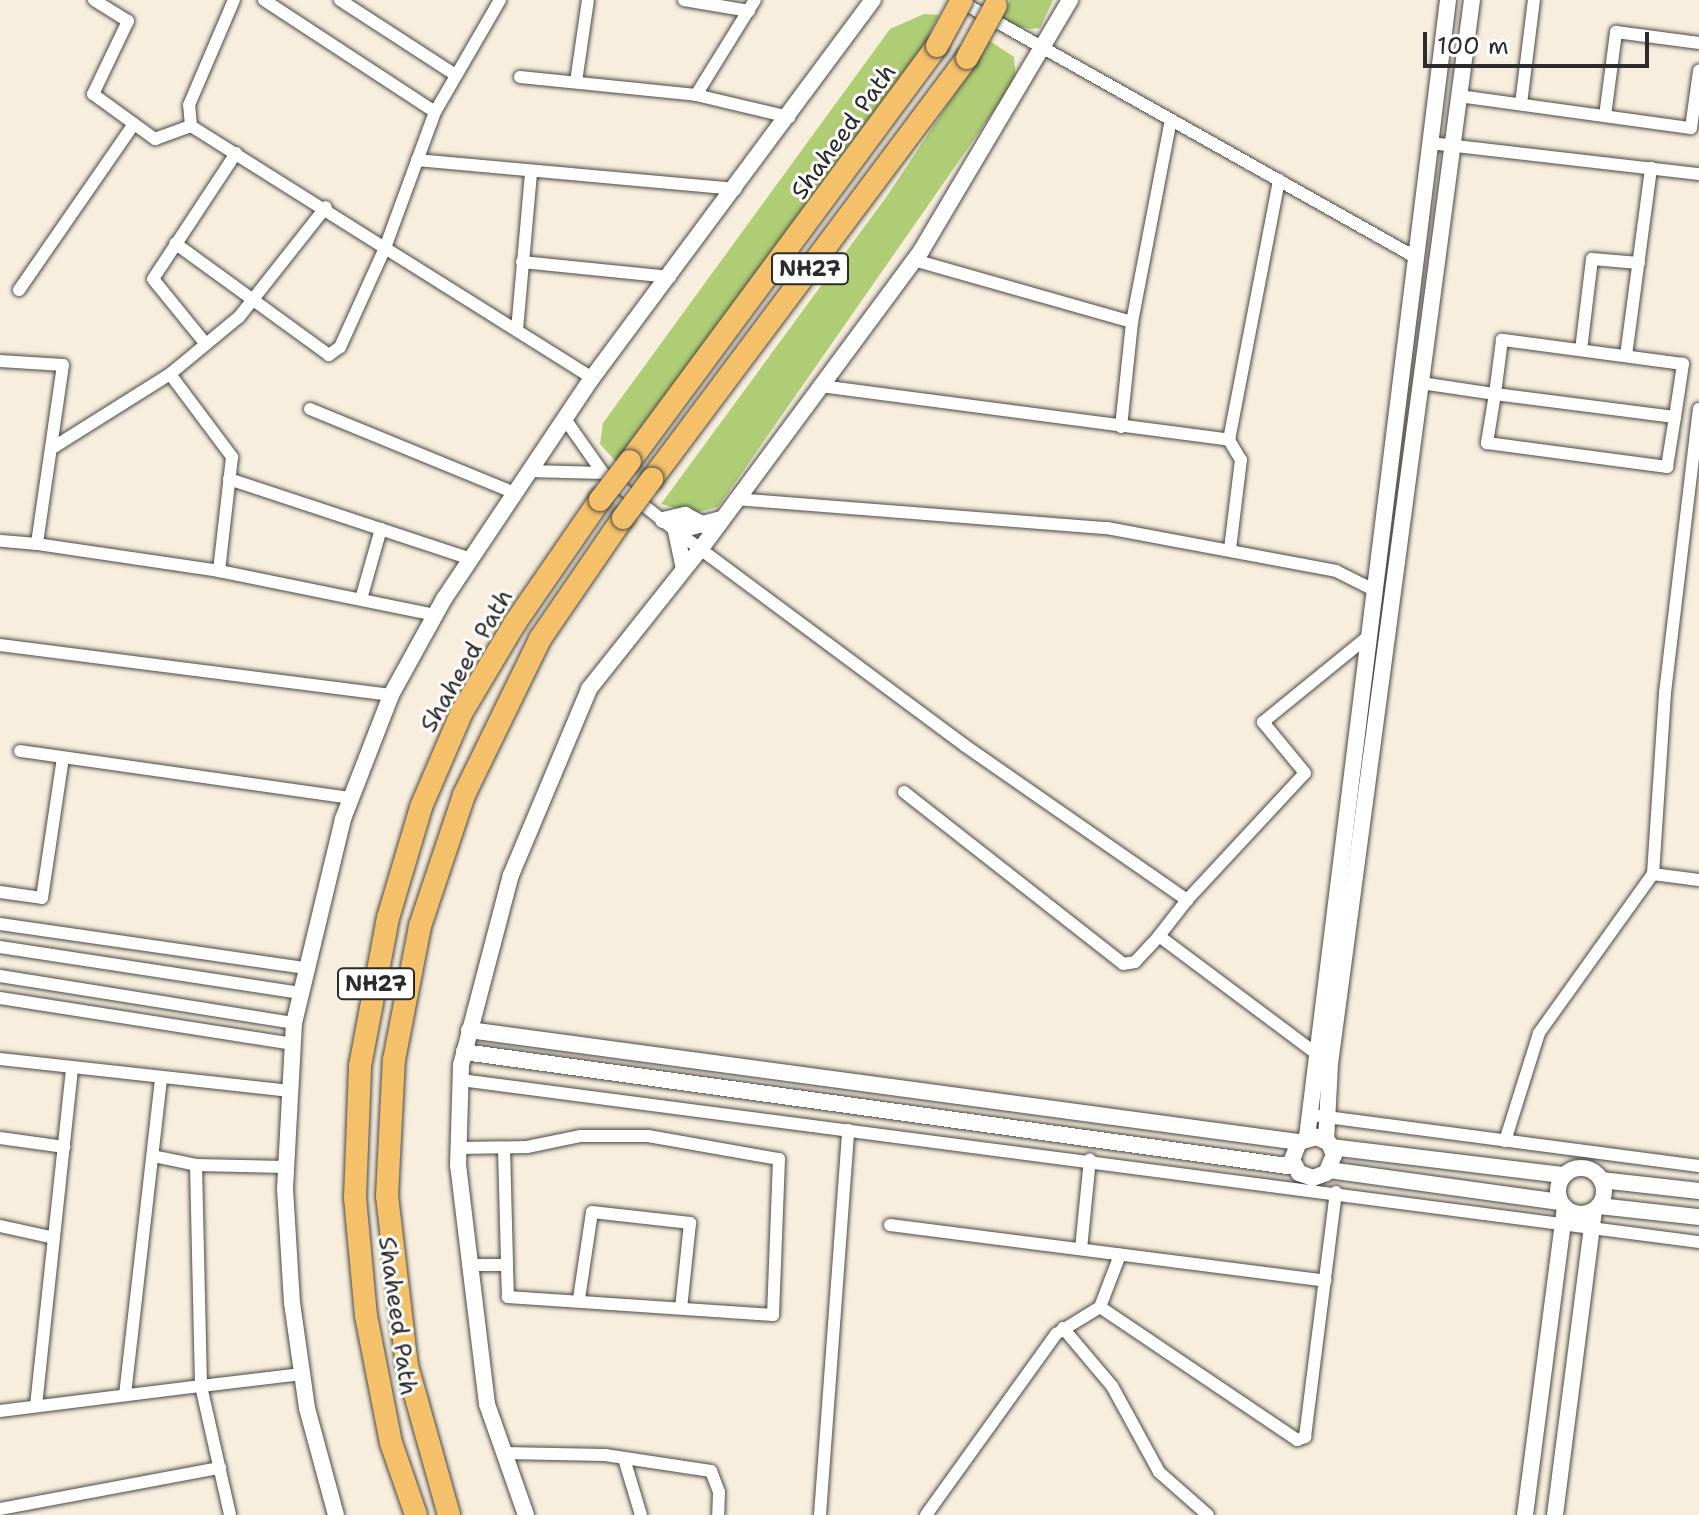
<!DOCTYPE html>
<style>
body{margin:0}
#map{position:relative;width:1699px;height:1515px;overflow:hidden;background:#f7eedd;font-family:"Shantell Sans",sans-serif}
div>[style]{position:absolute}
.green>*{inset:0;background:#aecd74}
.roads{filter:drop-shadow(0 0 2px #4a4846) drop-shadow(0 0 2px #4a4846)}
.minor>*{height:12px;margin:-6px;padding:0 6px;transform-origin:6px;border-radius:6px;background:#fff}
.tertiary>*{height:16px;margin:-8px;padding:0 8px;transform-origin:8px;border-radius:8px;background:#fff}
.tertiary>.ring{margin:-8px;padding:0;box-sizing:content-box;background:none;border:16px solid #fff;border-radius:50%}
.trunk>*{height:22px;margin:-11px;padding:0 11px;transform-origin:11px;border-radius:11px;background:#f4c16a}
.bridges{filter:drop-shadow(0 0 2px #4a4846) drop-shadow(0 0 2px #4a4846)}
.trunk-bridge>*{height:22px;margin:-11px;padding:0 11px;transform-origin:11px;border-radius:11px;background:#f4c16a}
span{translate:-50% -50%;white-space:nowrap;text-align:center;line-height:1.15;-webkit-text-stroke:6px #fff;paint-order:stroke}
.shield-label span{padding:2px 6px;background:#fff;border:2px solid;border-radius:6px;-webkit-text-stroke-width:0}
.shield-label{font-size:22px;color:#2b2b2b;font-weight:700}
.street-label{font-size:24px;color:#2b2b2b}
.scale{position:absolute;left:1423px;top:32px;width:226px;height:36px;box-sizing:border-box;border:4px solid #2b2b2b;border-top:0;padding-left:10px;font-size:24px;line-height:28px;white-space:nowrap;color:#2b2b2b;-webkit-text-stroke:6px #fff;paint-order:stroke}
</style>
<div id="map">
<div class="green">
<i style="clip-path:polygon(1010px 0,1053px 0,1040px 28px,1030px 29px,1000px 22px)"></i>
<i style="clip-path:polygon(924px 14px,939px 15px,920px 53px,620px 466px,600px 444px,603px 423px,890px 29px)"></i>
<i style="clip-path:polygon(990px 41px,1014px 57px,1016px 79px,718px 507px,695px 513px,661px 504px,887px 196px)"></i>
</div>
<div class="roads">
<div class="minor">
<i style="left:94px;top:0;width:40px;rotate:32deg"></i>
<i style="left:128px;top:21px;width:81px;rotate:115.6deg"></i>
<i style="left:93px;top:94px;width:77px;rotate:36deg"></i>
<i style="left:155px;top:139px;width:38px;rotate:-20deg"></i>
<i style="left:191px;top:126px;width:229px;rotate:32.2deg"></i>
<i style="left:385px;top:248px;width:109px;rotate:114.4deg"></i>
<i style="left:340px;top:347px;width:14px;rotate:144deg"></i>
<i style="left:329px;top:355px;width:190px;rotate:-144deg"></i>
<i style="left:264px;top:0;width:204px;rotate:33.2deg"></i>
<i style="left:340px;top:0;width:136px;rotate:33deg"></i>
<i style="left:500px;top:0;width:129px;rotate:120.1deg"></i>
<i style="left:435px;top:112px;width:145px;rotate:110.2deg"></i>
<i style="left:385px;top:248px;width:244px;rotate:32.1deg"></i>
<i style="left:684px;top:0;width:66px;rotate:9.6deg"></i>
<i style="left:958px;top:0;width:524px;rotate:29.35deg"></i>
<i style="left:520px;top:77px;width:177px;rotate:5.8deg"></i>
<i style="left:696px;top:95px;width:96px;rotate:13.3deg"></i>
<i style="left:576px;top:82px;width:83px;rotate:-81.7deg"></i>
<i style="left:696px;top:95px;width:112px;rotate:-58.2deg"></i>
<i style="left:1459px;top:96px;width:234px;rotate:7.9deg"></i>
<i style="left:1691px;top:128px;width:58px;rotate:-82deg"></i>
<i style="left:1521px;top:104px;width:105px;rotate:-82.9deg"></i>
<i style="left:1605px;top:116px;width:85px;rotate:-82.5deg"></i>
<i style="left:1616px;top:32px;width:84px;rotate:7.5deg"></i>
<i style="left:191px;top:126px;width:21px;rotate:-95deg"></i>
<i style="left:189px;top:105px;width:114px;rotate:-66.8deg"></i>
<i style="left:1430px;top:143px;width:271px;rotate:6.6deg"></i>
<i style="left:417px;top:160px;width:320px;rotate:5.2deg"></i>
<i style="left:914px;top:260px;width:227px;rotate:15.9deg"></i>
<i style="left:522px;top:262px;width:149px;rotate:5.8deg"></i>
<i style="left:19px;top:290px;width:202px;rotate:-55.3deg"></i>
<i style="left:517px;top:330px;width:159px;rotate:-84.9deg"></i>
<i style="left:205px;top:343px;width:82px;rotate:-129.1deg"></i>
<i style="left:153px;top:279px;width:151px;rotate:-56.6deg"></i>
<i style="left:1581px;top:350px;width:92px;rotate:-83.1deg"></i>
<i style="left:1592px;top:259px;width:47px;rotate:4.9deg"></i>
<i style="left:1626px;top:356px;width:190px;rotate:-82.4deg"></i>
<i style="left:0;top:361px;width:63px;rotate:3.6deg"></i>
<i style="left:63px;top:365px;width:181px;rotate:98.3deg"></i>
<i style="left:37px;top:544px;width:36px;rotate:-175deg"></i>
<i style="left:170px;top:374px;width:104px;rotate:53.2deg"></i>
<i style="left:232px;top:457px;width:115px;rotate:96.5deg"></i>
<i style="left:1421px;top:383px;width:75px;rotate:8.5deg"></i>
<i style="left:1495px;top:394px;width:50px;rotate:99.3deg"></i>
<i style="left:1487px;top:443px;width:182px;rotate:7.6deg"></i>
<i style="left:1667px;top:467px;width:51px;rotate:-80.9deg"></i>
<i style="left:1675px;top:417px;width:54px;rotate:-81.4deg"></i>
<i style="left:1683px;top:364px;width:183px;rotate:-172.4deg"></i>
<i style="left:1502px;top:340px;width:54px;rotate:97.4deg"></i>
<i style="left:1495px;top:394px;width:181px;rotate:7.3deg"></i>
<i style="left:821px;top:386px;width:412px;rotate:7.5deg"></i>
<i style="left:310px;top:409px;width:222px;rotate:22.3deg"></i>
<i style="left:565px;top:419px;width:66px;rotate:54.9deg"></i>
<i style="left:603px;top:473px;width:93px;rotate:38.5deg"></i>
<i style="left:676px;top:531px;width:359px;rotate:36.6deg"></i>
<i style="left:964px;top:745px;width:272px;rotate:34.8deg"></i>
<i style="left:1187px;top:900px;width:46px;rotate:127.9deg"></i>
<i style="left:1159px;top:936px;width:202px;rotate:36.8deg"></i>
<i style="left:1121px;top:427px;width:106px;rotate:-84deg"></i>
<i style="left:1132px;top:322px;width:206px;rotate:-79.1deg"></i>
<i style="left:54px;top:447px;width:137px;rotate:-32.2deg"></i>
<i style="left:170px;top:374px;width:89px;rotate:-39.6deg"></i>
<i style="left:239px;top:317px;width:140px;rotate:-51.7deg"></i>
<i style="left:529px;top:471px;width:74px;rotate:1.5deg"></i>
<i style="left:229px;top:479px;width:255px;rotate:18.3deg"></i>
<i style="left:735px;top:499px;width:373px;rotate:4.5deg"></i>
<i style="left:1107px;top:528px;width:233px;rotate:10.6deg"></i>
<i style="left:1336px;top:571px;width:40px;rotate:26.6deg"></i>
<i style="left:37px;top:544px;width:184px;rotate:8.4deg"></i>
<i style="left:219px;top:571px;width:220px;rotate:11.5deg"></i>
<i style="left:1230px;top:549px;width:90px;rotate:-83deg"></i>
<i style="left:1241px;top:460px;width:23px;rotate:-121deg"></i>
<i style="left:1229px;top:440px;width:265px;rotate:-79.1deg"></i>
<i style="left:361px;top:599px;width:73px;rotate:-74.1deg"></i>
<i style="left:0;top:645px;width:394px;rotate:7.3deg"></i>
<i style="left:20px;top:751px;width:334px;rotate:8.1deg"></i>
<i style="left:904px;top:792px;width:278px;rotate:38.1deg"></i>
<i style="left:1123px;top:964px;width:12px;rotate:-9deg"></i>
<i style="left:1135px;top:962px;width:35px;rotate:-47deg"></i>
<i style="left:1653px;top:874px;width:46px;rotate:7.4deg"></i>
<i style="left:0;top:892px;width:42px;rotate:8.1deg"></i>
<i style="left:42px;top:898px;width:142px;rotate:-81.5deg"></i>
<i style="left:1187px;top:900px;width:173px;rotate:-47.1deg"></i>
<i style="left:1305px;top:773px;width:66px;rotate:-129.5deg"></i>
<i style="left:1263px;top:722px;width:132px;rotate:-39.1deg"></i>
<i style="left:0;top:924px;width:309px;rotate:8.2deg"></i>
<i style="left:0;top:947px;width:304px;rotate:8.7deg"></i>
<i style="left:0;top:976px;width:298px;rotate:9.1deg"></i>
<i style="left:0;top:998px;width:297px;rotate:8.9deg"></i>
<i style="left:0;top:1059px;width:292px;rotate:6.3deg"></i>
<i style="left:461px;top:1080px;width:1249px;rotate:7.46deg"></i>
<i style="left:1319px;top:1116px;width:383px;rotate:7.5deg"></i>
<i style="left:0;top:1138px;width:65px;rotate:8deg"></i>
<i style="left:1505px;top:1141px;width:113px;rotate:-72.5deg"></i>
<i style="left:1539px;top:1033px;width:196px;rotate:-54.4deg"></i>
<i style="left:1653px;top:874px;width:181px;rotate:-86.2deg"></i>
<i style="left:1665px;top:693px;width:286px;rotate:-83.2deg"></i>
<i style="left:459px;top:1148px;width:68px;rotate:-0.8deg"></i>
<i style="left:527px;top:1147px;width:54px;rotate:-11.7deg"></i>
<i style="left:580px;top:1136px;width:68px"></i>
<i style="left:648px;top:1136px;width:133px;rotate:10deg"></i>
<i style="left:779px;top:1159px;width:156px;rotate:92.2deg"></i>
<i style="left:773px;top:1315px;width:266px;rotate:-176.1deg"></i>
<i style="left:508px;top:1297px;width:32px;rotate:-92deg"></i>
<i style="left:507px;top:1265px;width:39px;rotate:180deg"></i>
<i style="left:504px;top:1148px;width:117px;rotate:88.5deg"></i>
<i style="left:153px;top:1156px;width:44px;rotate:11.8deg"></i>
<i style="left:196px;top:1165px;width:90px;rotate:1.3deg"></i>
<i style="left:196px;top:1165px;width:221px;rotate:88.7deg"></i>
<i style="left:201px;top:1386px;width:102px;rotate:-6.8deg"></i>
<i style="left:890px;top:1225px;width:439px;rotate:7.3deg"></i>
<i style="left:0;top:1226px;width:55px;rotate:12.5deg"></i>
<i style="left:1081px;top:1249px;width:90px;rotate:-84.3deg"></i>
<i style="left:579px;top:1299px;width:88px;rotate:-81.5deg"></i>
<i style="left:592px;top:1212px;width:99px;rotate:6.4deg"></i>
<i style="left:690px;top:1223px;width:85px;rotate:96deg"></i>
<i style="left:1100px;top:1307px;width:238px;rotate:34deg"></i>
<i style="left:1297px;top:1440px;width:9px;rotate:-21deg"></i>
<i style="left:1305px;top:1437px;width:247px;rotate:-82.8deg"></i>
<i style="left:1063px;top:1328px;width:76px;rotate:49.8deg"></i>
<i style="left:1112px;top:1386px;width:98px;rotate:61.3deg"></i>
<i style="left:1159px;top:1472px;width:65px;rotate:41.3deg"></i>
<i style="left:125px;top:1395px;width:317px;rotate:-83.5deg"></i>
<i style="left:36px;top:1406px;width:340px;rotate:-83.9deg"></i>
<i style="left:0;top:1411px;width:203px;rotate:-7.1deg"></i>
<i style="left:201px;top:1386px;width:132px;rotate:77.3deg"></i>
<i style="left:504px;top:1453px;width:101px;rotate:1.1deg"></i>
<i style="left:605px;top:1455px;width:107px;rotate:8.6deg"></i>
<i style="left:711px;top:1471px;width:22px;rotate:69deg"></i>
<i style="left:719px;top:1492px;width:23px;rotate:92deg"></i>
<i style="left:625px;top:1462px;width:55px;rotate:73.2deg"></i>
<i style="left:0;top:1509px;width:224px;rotate:-10.6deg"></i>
<i style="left:820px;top:1515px;width:386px;rotate:-85.8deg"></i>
<i style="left:926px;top:1515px;width:223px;rotate:-54.3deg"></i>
<i style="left:1056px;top:1334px;width:52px;rotate:-31.5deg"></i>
<i style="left:1100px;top:1307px;width:56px;rotate:-69deg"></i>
</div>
<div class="tertiary">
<i style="left:663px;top:520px;width:23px;rotate:-13deg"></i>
<i style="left:685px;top:515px;width:21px;rotate:28deg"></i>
<i style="left:684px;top:569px;width:39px;rotate:-102deg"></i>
<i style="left:676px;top:531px;width:47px;rotate:-14.9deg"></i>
<i style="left:469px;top:1030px;width:838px;rotate:7.69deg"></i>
<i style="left:1299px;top:1142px;width:19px;rotate:-16deg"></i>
<i style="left:1317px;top:1137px;width:13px;rotate:27deg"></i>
<i style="left:1329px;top:1143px;width:13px;rotate:67deg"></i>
<i style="left:1334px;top:1155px;width:20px;rotate:114deg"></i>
<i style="left:1326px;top:1173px;width:14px;rotate:159deg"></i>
<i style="left:1313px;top:1178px;width:15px;rotate:-160deg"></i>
<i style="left:1299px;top:1173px;width:15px;rotate:-118deg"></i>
<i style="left:1292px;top:1160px;width:19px;rotate:-69deg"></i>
<i style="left:464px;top:1052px;width:839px;rotate:7.88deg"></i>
<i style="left:1307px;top:1137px;width:1146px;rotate:-82.93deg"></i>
<i style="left:1326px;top:1141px;width:77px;rotate:-87deg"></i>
<i style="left:1330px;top:1064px;width:1073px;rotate:-82.4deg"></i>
<i style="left:1331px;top:1147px;width:235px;rotate:6.9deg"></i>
<i class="ring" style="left:1558px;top:1168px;width:30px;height:30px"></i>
<i style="left:1329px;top:1170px;width:233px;rotate:7.9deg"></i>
<i style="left:1601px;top:1180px;width:99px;rotate:6.4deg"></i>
<i style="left:1599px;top:1206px;width:101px;rotate:6.3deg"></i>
<i style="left:336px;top:1515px;width:111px;rotate:-105.2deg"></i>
<i style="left:307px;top:1408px;width:106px;rotate:-98.1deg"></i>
<i style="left:292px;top:1303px;width:114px;rotate:-93.5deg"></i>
<i style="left:285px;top:1189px;width:166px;rotate:-86.9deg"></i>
<i style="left:294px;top:1023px;width:210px;rotate:-76.5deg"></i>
<i style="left:343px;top:819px;width:133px;rotate:-68.8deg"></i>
<i style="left:391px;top:695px;width:110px;rotate:-61.1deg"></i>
<i style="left:444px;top:599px;width:266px;rotate:-56.2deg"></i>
<i style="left:592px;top:378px;width:471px;rotate:-53.4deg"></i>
<i style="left:526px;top:1515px;width:118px;rotate:-109.4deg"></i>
<i style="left:487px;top:1404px;width:240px;rotate:-96.9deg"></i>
<i style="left:458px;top:1166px;width:101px;rotate:-88.3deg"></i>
<i style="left:461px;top:1065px;width:196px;rotate:-75.3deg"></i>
<i style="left:511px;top:875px;width:202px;rotate:-67.2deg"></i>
<i style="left:589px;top:689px;width:181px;rotate:-51.5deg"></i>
<i style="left:702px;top:547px;width:368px;rotate:-53.5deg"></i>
<i style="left:921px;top:251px;width:292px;rotate:-59.3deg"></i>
<i style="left:1525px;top:1515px;width:310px;rotate:-82.6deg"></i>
<i style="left:1555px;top:1515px;width:307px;rotate:-82.7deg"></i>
</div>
<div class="trunk">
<i style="left:630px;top:461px;width:516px;rotate:-53.51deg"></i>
<i style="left:652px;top:479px;width:526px;rotate:-53.2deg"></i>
<i style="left:416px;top:1515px;width:76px;rotate:-109.1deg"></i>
<i style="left:391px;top:1443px;width:129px;rotate:-101.1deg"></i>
<i style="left:366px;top:1316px;width:119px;rotate:-95.3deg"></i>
<i style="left:355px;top:1198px;width:132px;rotate:-87.8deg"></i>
<i style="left:360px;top:1066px;width:151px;rotate:-79.3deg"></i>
<i style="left:388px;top:918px;width:116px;rotate:-73.4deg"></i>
<i style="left:421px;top:807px;width:103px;rotate:-66.7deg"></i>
<i style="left:462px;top:712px;width:104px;rotate:-59.2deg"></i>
<i style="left:515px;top:623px;width:150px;rotate:-55.4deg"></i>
<i style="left:449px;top:1515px;width:155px;rotate:-105.7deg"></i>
<i style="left:407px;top:1366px;width:171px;rotate:-96.7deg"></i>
<i style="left:387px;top:1196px;width:136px;rotate:-87.1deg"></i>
<i style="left:394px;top:1060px;width:136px;rotate:-79deg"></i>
<i style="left:420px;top:926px;width:138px;rotate:-71.4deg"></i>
<i style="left:464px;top:795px;width:174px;rotate:-64deg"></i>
<i style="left:540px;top:639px;width:147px;rotate:-55.6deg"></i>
</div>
</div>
<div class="bridges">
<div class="trunk-bridge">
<i style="left:937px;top:46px;width:52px;rotate:-61.5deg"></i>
<i style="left:967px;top:58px;width:60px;rotate:-61.3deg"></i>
<i style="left:600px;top:500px;width:49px;rotate:-52.4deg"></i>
<i style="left:623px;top:518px;width:49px;rotate:-53.4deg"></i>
</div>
</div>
<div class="shield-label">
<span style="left:810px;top:269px">NH27</span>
<span style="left:376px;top:984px">NH27</span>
</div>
<div class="street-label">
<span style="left:844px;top:132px;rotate:-54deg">Shaheed Path</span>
<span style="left:467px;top:661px;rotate:-60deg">Shaheed Path</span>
<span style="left:397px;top:1316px;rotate:82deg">Shaheed Path</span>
</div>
<div class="scale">100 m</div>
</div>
